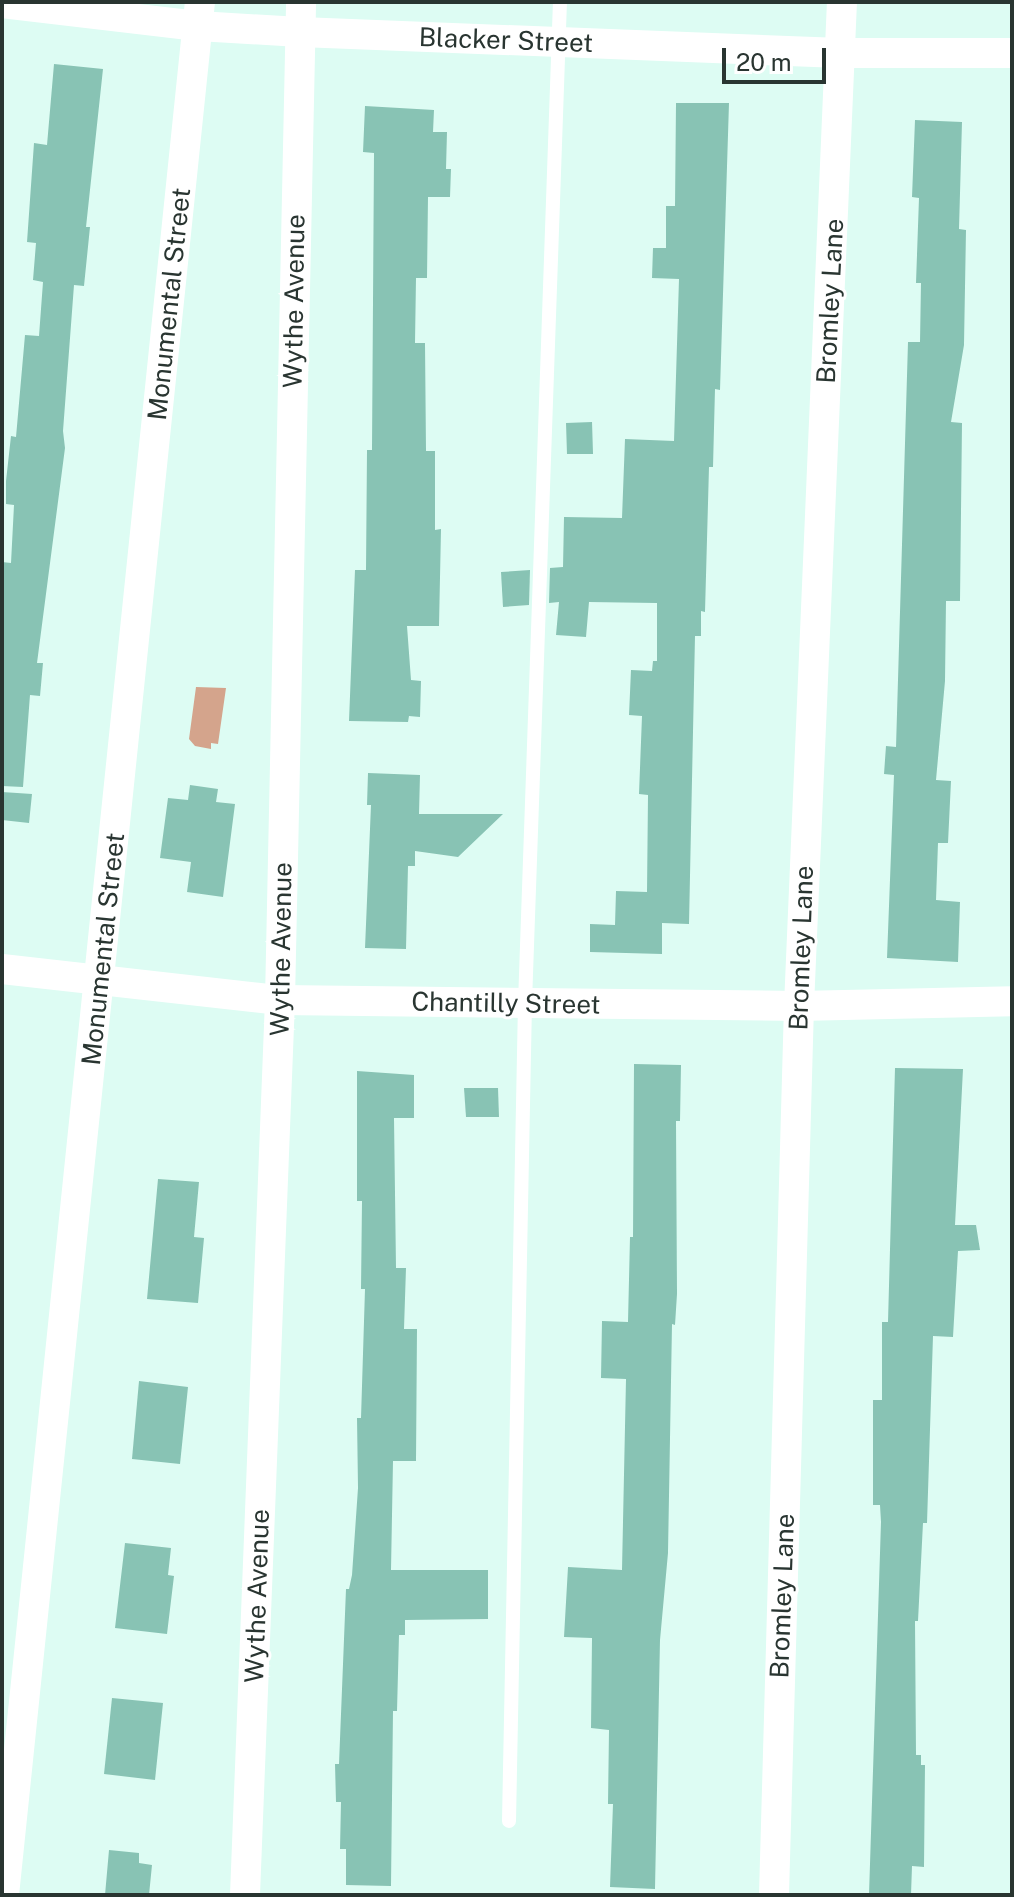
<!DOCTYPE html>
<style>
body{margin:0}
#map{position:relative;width:1014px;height:1897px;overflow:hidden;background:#ddfcf3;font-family:"Public Sans",sans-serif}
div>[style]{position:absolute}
.water>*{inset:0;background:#d4a48c}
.building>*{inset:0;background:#88c3b4}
.lane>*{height:14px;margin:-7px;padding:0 7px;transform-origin:7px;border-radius:7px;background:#fff}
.street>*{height:30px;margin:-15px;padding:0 15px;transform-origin:15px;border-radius:15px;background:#fff}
span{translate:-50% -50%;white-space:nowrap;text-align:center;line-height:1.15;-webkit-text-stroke:6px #fff;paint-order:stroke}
.street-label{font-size:26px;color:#293531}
.frame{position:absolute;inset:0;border:4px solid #293531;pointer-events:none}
.scale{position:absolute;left:722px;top:48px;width:104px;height:36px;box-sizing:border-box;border:4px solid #293531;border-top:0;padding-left:10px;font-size:24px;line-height:28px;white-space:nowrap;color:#293531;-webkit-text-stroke:6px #fff;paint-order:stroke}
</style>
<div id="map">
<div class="water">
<i style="clip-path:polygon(196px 687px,226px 688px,218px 744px,211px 743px,211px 749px,195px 746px,189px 739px)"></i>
</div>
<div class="building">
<i style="clip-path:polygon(54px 64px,103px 69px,86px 227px,90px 227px,84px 286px,74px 285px,63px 431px,65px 448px,37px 663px,43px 663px,40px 696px,30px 695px,23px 787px,2px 786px,2px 562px,11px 563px,14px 505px,6px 504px,6px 481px,11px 436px,16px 437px,25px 335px,39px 336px,43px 282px,33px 280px,36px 243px,27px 242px,34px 143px,47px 145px)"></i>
<i style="clip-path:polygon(676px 103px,729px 103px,720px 390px,715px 389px,713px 467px,709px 467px,705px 612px,701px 611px,701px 636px,695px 636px,689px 924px,662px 923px,662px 954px,590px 952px,590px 924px,615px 925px,616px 891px,647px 892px,648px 795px,639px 794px,642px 716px,629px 715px,631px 670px,652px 671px,653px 661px,657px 661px,657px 603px,589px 602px,586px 637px,556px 635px,559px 602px,549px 603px,550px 568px,563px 567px,564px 517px,622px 518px,625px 439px,674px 441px,679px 279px,652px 278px,653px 248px,666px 248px,666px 206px,675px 206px)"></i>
<i style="clip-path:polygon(365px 106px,434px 110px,433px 132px,447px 132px,446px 169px,451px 169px,450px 197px,428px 197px,427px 278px,416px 278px,415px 343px,425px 343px,426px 451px,435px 451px,435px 530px,441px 529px,439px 626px,407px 626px,411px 680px,421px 681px,420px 717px,409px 716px,408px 722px,349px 721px,355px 570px,366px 570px,367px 450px,372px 450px,374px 153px,363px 152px)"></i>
<i style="clip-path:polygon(915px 120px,962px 122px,959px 229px,966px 230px,964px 345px,951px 422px,962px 423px,960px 601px,946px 601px,945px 681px,936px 780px,951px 781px,948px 843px,938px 843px,936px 900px,960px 902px,958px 962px,887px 958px,894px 775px,884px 774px,886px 746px,896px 747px,908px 342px,920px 342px,921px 283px,916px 283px,919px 198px,912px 197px)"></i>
<i style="clip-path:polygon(592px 422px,593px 454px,567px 454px,566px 423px)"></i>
<i style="clip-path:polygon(530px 570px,529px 605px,503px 607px,501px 572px)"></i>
<i style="clip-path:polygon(368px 773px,420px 775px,419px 814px,503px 814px,458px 857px,415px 851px,415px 866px,408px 866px,406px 949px,365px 948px,371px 805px,367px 805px)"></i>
<i style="clip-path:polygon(190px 785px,218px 789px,216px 802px,235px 804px,223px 897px,187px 892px,191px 862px,160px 858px,168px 798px,188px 800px)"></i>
<i style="clip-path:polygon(2px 792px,32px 794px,29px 823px,2px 820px)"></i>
<i style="clip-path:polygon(634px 1064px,681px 1065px,680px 1121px,676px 1121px,677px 1294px,675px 1325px,672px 1324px,668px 1553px,660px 1640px,655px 1889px,610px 1887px,613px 1804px,608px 1804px,609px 1730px,591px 1728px,592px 1638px,564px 1637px,568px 1567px,622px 1570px,626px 1379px,601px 1378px,602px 1321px,628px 1322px,630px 1237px,633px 1237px)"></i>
<i style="clip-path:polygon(895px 1068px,963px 1069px,955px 1225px,976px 1225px,980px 1250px,958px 1251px,953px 1337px,933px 1336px,927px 1523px,923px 1523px,918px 1621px,915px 1621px,916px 1755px,921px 1755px,921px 1765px,925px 1765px,924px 1867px,912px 1866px,911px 1895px,869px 1895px,881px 1522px,880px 1505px,873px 1505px,873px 1400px,882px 1400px,882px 1322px,888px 1322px)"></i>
<i style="clip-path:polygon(357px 1071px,414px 1075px,414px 1118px,394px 1118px,396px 1268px,406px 1268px,404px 1329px,417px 1329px,416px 1461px,393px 1461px,391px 1570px,488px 1570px,488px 1619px,405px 1620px,405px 1635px,399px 1635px,397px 1711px,393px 1711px,391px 1886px,346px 1885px,346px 1849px,340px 1849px,341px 1802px,336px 1802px,335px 1764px,339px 1764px,346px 1589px,349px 1589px,352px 1575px,358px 1488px,357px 1418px,361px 1418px,365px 1289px,361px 1289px,362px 1201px,357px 1201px)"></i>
<i style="clip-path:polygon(464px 1088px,498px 1088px,499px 1117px,466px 1117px)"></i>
<i style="clip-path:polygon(158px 1179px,199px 1182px,194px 1237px,204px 1238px,198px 1303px,147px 1299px)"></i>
<i style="clip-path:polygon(139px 1381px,188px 1387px,180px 1464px,132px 1459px)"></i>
<i style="clip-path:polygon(125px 1543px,171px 1548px,168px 1575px,174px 1576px,167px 1634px,115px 1628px)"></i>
<i style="clip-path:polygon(112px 1698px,163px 1703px,155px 1780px,104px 1774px)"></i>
<i style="clip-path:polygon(109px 1850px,139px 1853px,139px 1863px,152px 1865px,149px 1895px,105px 1895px)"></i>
</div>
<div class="lane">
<i style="left:509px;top:1821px;width:818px;rotate:-88.88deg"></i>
<i style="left:525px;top:1003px;width:1002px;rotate:-88deg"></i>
</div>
<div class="street">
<i style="left:2px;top:3px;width:197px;rotate:6.7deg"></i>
<i style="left:198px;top:26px;width:102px;rotate:3.4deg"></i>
<i style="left:300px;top:32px;width:541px;rotate:2.22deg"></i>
<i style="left:841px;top:53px;width:171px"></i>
<i style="left:2px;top:969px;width:280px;rotate:6.4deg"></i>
<i style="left:280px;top:1000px;width:519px;rotate:0.66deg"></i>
<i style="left:799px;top:1006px;width:213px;rotate:-1.3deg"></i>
<i style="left:4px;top:1895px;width:1903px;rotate:-84.09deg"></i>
<i style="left:245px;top:1895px;width:896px;rotate:-87.76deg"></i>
<i style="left:280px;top:1000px;width:998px;rotate:-88.79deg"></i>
<i style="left:774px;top:1895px;width:889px;rotate:-88.39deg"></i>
<i style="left:799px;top:1006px;width:1005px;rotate:-87.55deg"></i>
</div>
<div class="street-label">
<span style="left:506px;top:40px;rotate:2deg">Blacker Street</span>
<span style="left:294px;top:301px;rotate:-89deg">Wythe Avenue</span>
<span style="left:830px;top:301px;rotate:-87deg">Bromley Lane</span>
<span style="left:169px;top:304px;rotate:-84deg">Monumental Street</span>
<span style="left:801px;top:948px;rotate:-88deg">Bromley Lane</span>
<span style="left:103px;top:949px;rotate:-84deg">Monumental Street</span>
<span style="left:281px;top:949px;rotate:-89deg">Wythe Avenue</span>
<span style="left:506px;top:1003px;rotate:1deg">Chantilly Street</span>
<span style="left:257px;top:1596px;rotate:-88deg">Wythe Avenue</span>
<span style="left:782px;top:1596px;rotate:-88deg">Bromley Lane</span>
</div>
<div class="frame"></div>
<div class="scale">20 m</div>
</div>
